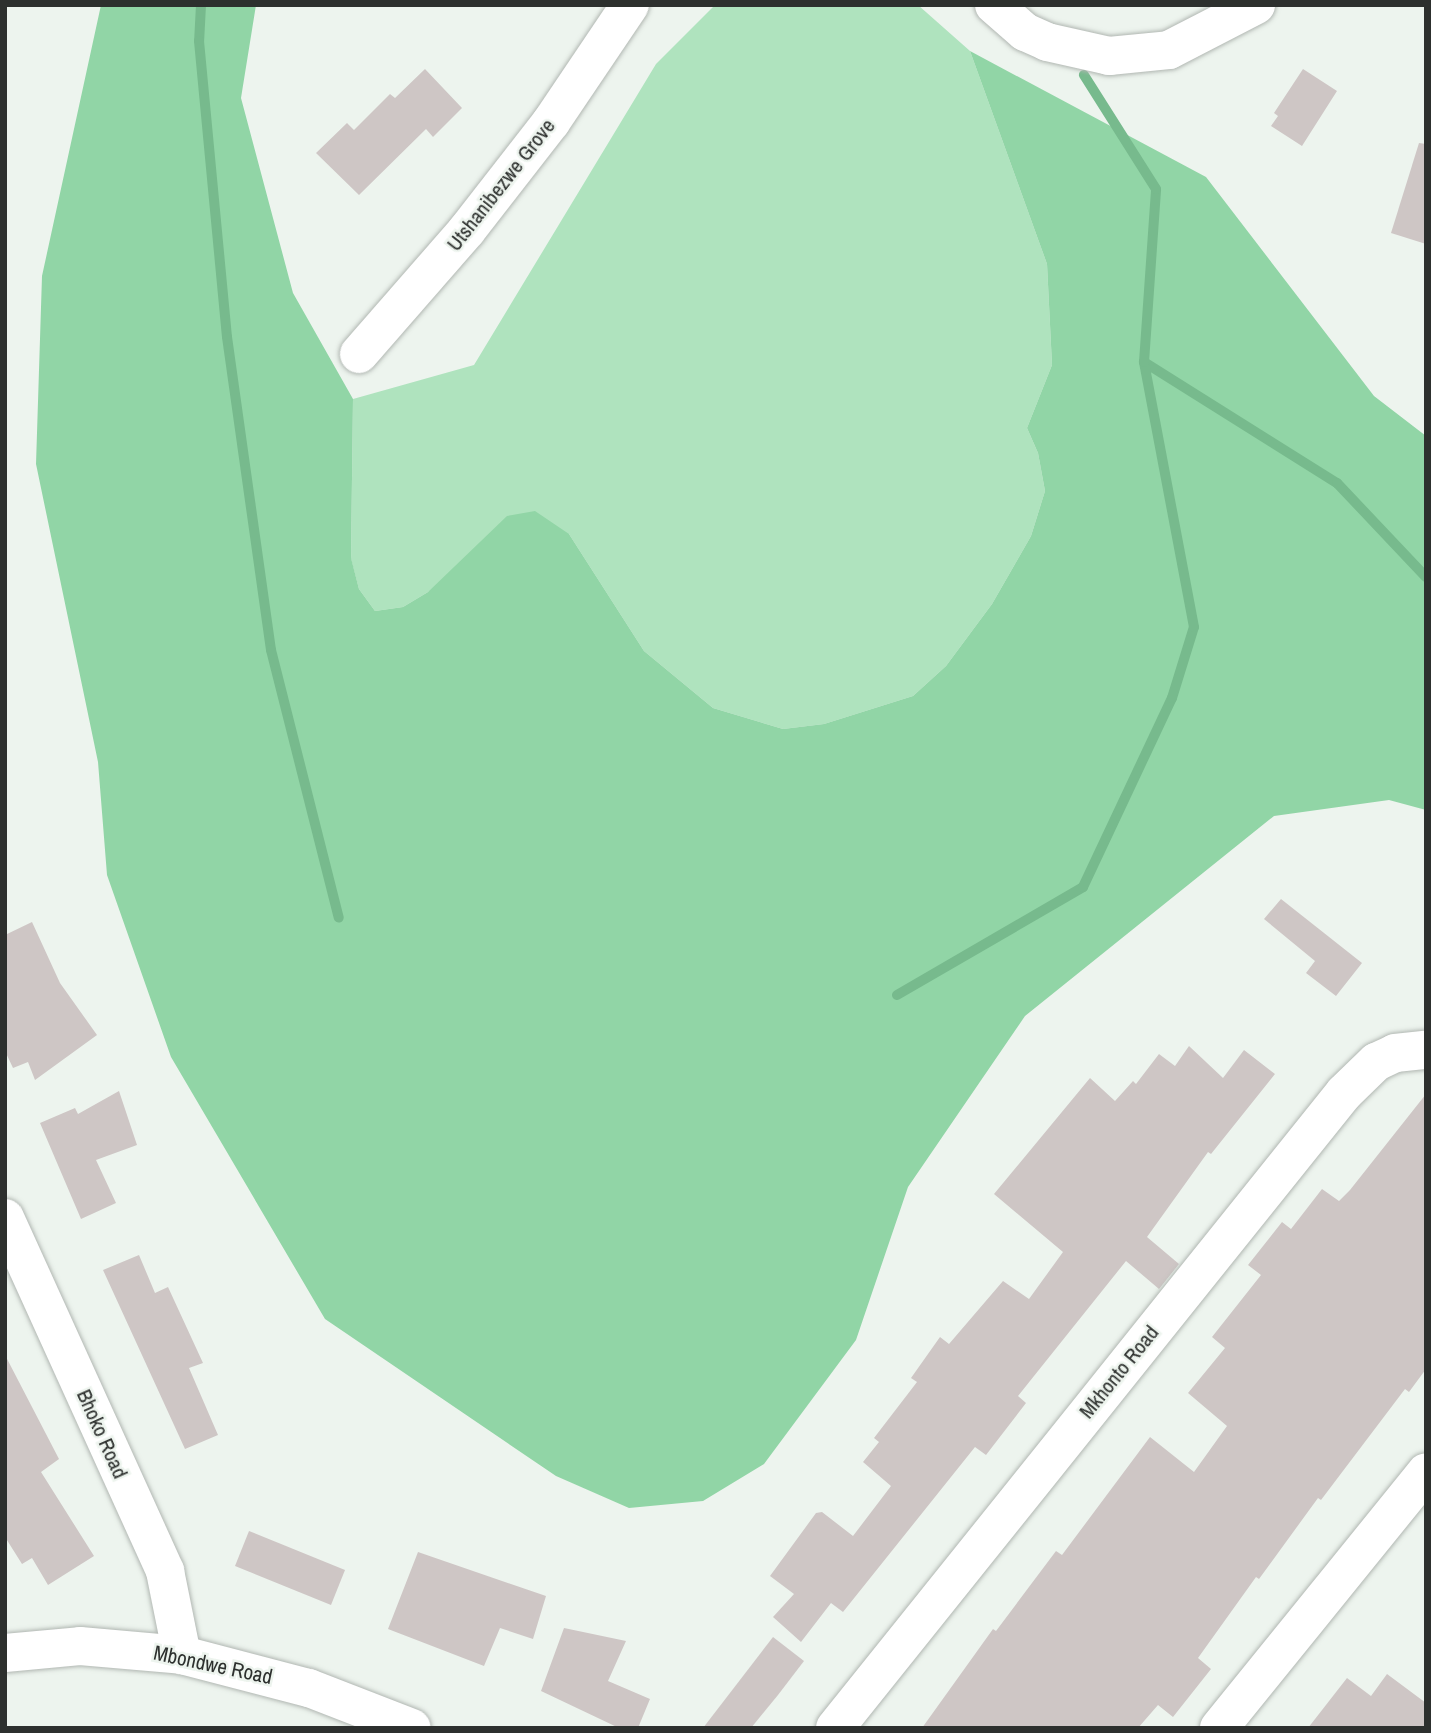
<!DOCTYPE html>
<style>
body{margin:0}
#map{position:relative;width:1431px;height:1733px;overflow:hidden;background:#edf4ee;font-family:"Archivo Narrow",sans-serif}
div>[style]{position:absolute}
.green>*{inset:0;background:#afe3be}
.forest>*{inset:0;background:#91d5a6}
.stream>*{height:10px;margin:-5px;padding:0 5px;transform-origin:5px;border-radius:5px;background:#77ba8d}
.building>*{inset:0;background:#cec6c5}
.roads{filter:drop-shadow(0 0 2px #b1b7b2) drop-shadow(0 0 2px #b1b7b2)}
.minor>*{height:38px;margin:-19px;padding:0 19px;transform-origin:19px;border-radius:19px;background:#fff}
.tertiary>*{height:38px;margin:-19px;padding:0 19px;transform-origin:19px;border-radius:19px;background:#fff}
span{translate:-50% -50%;white-space:nowrap;text-align:center;line-height:1.15;-webkit-text-stroke:5px #edf4ee;paint-order:stroke}
.street-label{font-size:21px;color:#2d302e}
.frame{position:absolute;inset:0;border:7px solid #2d302e;pointer-events:none}
</style>
<div id="map">
<div class="green">
<i style="clip-path:polygon(918px 5px,970px 51px,1047px 264px,1052px 365px,1027px 428px,1038px 453px,1045px 491px,1031px 536px,992px 604px,946px 666px,913px 696px,824px 724px,783px 729px,713px 708px,644px 651px,569px 534px,428px 592px,403px 607px,375px 611px,359px 589px,351px 559px,353px 399px,474px 365px,656px 64px,713px 7px)"></i>
</div>
<div class="forest">
<i style="clip-path:polygon(101px 5px,256px 5px,241px 98px,293px 293px,353px 399px,351px 558px,359px 589px,375px 611px,403px 607px,428px 592px,507px 516px,535px 511px,569px 534px,644px 651px,713px 708px,783px 729px,824px 724px,913px 696px,946px 666px,992px 604px,1031px 536px,1045px 491px,1038px 453px,1027px 428px,1052px 365px,1047px 264px,970px 51px,1206px 177px,1374px 396px,1426px 436px,1426px 810px,1389px 800px,1274px 816px,1025px 1016px,908px 1187px,856px 1340px,764px 1464px,703px 1501px,629px 1508px,556px 1476px,325px 1319px,171px 1057px,107px 875px,98px 762px,36px 464px,42px 276px)"></i>
</div>
<div class="stream">
<i style="left:201px;top:5px;width:36px;rotate:93deg"></i>
<i style="left:199px;top:41px;width:297px;rotate:84.6deg"></i>
<i style="left:227px;top:337px;width:316px;rotate:82deg"></i>
<i style="left:271px;top:650px;width:276px;rotate:75.8deg"></i>
<i style="left:1144px;top:362px;width:228px;rotate:32.1deg"></i>
<i style="left:1337px;top:483px;width:129px;rotate:46.6deg"></i>
<i style="left:897px;top:995px;width:215px;rotate:-30.1deg"></i>
<i style="left:1083px;top:887px;width:209px;rotate:-64.8deg"></i>
<i style="left:1172px;top:698px;width:74px;rotate:-72.8deg"></i>
<i style="left:1194px;top:627px;width:270px;rotate:-100.7deg"></i>
<i style="left:1144px;top:362px;width:173px;rotate:-86deg"></i>
<i style="left:1156px;top:189px;width:135px;rotate:-122.3deg"></i>
</div>
<div class="building">
<i style="clip-path:polygon(425px 69px,462px 108px,433px 137px,426px 129px,359px 195px,316px 153px,347px 123px,354px 130px,390px 94px,395px 98px)"></i>
<i style="clip-path:polygon(1303px 69px,1337px 91px,1302px 146px,1271px 126px,1278px 116px,1274px 113px)"></i>
<i style="clip-path:polygon(1419px 143px,1426px 144px,1426px 244px,1391px 233px)"></i>
<i style="clip-path:polygon(1281px 899px,1362px 963px,1336px 996px,1306px 973px,1315px 961px,1264px 919px)"></i>
<i style="clip-path:polygon(32px 922px,60px 983px,97px 1035px,35px 1080px,28px 1062px,13px 1068px,5px 1051px,5px 935px)"></i>
<i style="clip-path:polygon(1189px 1046px,1223px 1078px,1244px 1050px,1275px 1074px,1211px 1154px,1208px 1152px,1147px 1237px,1179px 1264px,1159px 1289px,1126px 1261px,1018px 1396px,1026px 1403px,986px 1455px,975px 1447px,843px 1612px,831px 1603px,801px 1642px,773px 1617px,794px 1594px,770px 1576px,816px 1513px,822px 1512px,853px 1536px,891px 1486px,863px 1462px,879px 1442px,874px 1438px,917px 1382px,911px 1378px,940px 1337px,949px 1344px,1003px 1281px,1029px 1299px,1063px 1252px,994px 1194px,1090px 1078px,1115px 1101px,1133px 1081px,1136px 1084px,1159px 1054px,1175px 1066px)"></i>
<i style="clip-path:polygon(119px 1091px,137px 1145px,96px 1160px,116px 1203px,81px 1219px,40px 1123px,75px 1108px,78px 1114px)"></i>
<i style="clip-path:polygon(1426px 1094px,1426px 1369px,1409px 1392px,1405px 1389px,1321px 1500px,1318px 1498px,1259px 1579px,1256px 1577px,1198px 1658px,1211px 1669px,1173px 1717px,1158px 1705px,1138px 1728px,922px 1728px,993px 1629px,996px 1631px,1056px 1551px,1062px 1555px,1150px 1437px,1194px 1472px,1227px 1426px,1188px 1393px,1225px 1348px,1212px 1337px,1261px 1275px,1248px 1265px,1282px 1222px,1291px 1229px,1322px 1189px,1339px 1201px,1350px 1190px)"></i>
<i style="clip-path:polygon(139px 1255px,155px 1293px,168px 1287px,203px 1363px,189px 1368px,218px 1435px,185px 1449px,103px 1270px)"></i>
<i style="clip-path:polygon(5px 1355px,59px 1459px,41px 1472px,94px 1556px,48px 1585px,32px 1558px,22px 1564px,5px 1537px)"></i>
<i style="clip-path:polygon(249px 1531px,345px 1570px,331px 1605px,235px 1566px)"></i>
<i style="clip-path:polygon(418px 1552px,546px 1596px,533px 1639px,500px 1628px,484px 1666px,388px 1629px)"></i>
<i style="clip-path:polygon(564px 1628px,626px 1641px,608px 1681px,650px 1699px,638px 1728px,619px 1728px,541px 1691px)"></i>
<i style="clip-path:polygon(773px 1637px,804px 1661px,778px 1695px,751px 1728px,703px 1728px)"></i>
<i style="clip-path:polygon(1387px 1674px,1426px 1703px,1426px 1728px,1308px 1728px,1347px 1678px,1371px 1696px)"></i>
</div>
<div class="roads">
<div class="minor">
<i style="left:994px;top:5px;width:41px;rotate:41.1deg"></i>
<i style="left:1025px;top:32px;width:24px;rotate:24deg"></i>
<i style="left:1047px;top:42px;width:64px;rotate:12.7deg"></i>
<i style="left:1109px;top:56px;width:60px;rotate:-5.7deg"></i>
<i style="left:1169px;top:50px;width:98px;rotate:-27.3deg"></i>
<i style="left:359px;top:354px;width:164px;rotate:-48.9deg"></i>
<i style="left:467px;top:230px;width:137px;rotate:-52.1deg"></i>
<i style="left:551px;top:122px;width:141px;rotate:-56deg"></i>
<i style="left:5px;top:1218px;width:388px;rotate:65.6deg"></i>
<i style="left:165px;top:1571px;width:86px;rotate:78.6deg"></i>
<i style="left:835px;top:1728px;width:814px;rotate:-51.29deg"></i>
<i style="left:1344px;top:1093px;width:45px;rotate:-44.1deg"></i>
<i style="left:1376px;top:1062px;width:21px;rotate:-25deg"></i>
<i style="left:1395px;top:1053px;width:31px;rotate:-6deg"></i>
<i style="left:1219px;top:1728px;width:329px;rotate:-51deg"></i>
</div>
<div class="tertiary">
<i style="left:5px;top:1653px;width:75px;rotate:-5.3deg"></i>
<i style="left:80px;top:1646px;width:102px;rotate:5deg"></i>
<i style="left:182px;top:1655px;width:131px;rotate:14.6deg"></i>
<i style="left:309px;top:1688px;width:110px;rotate:21.2deg"></i>
</div>
</div>
<div class="street-label">
<span style="left:501px;top:185px;rotate:-52deg">Utshanibezwe Grove</span>
<span style="left:1119px;top:1372px;rotate:-51deg">Mkhonto Road</span>
<span style="left:102px;top:1434px;rotate:66deg">Bhoko Road</span>
<span style="left:213px;top:1665px;rotate:12deg">Mbondwe Road</span>
</div>
<div class="frame"></div>
</div>
